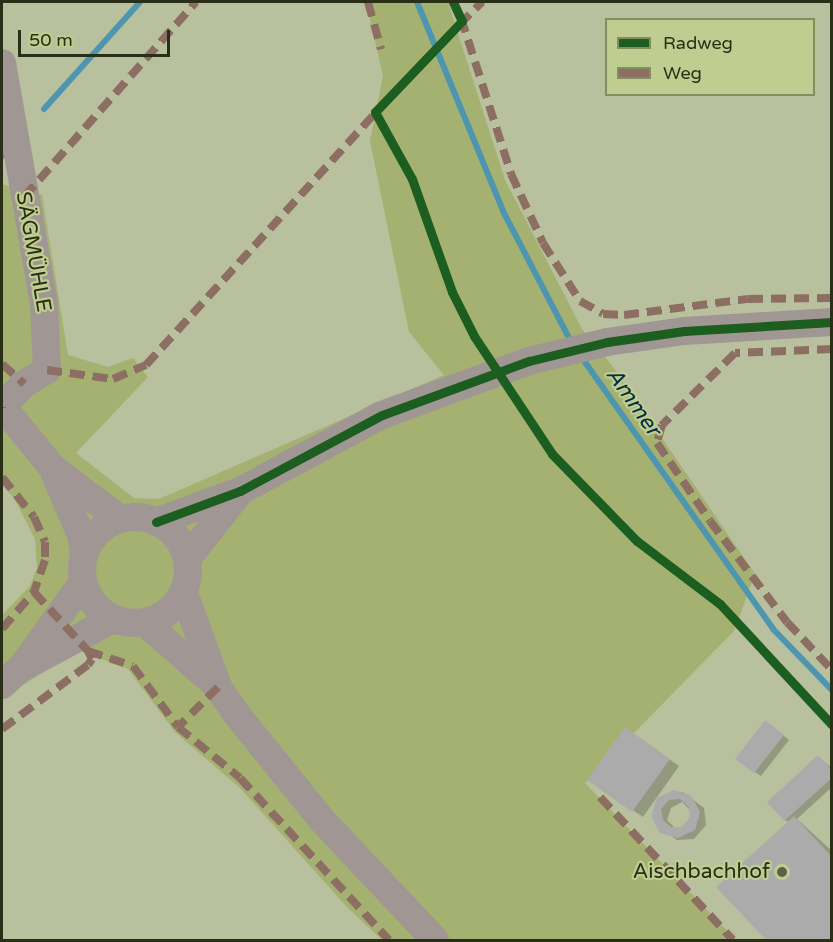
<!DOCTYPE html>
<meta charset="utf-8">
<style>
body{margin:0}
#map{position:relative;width:833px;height:942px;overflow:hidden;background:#b8c09e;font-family:"Varela Round",sans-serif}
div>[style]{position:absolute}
.green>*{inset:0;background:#a4b170}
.shadow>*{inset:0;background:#0003}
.stream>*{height:6px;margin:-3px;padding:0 3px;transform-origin:3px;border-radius:3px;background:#4e95b0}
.building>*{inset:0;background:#acabab}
.minor>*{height:28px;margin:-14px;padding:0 14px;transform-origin:14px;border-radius:14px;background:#a09694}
.minor>.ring{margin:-14px;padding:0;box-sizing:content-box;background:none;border:28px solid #a09694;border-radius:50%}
.quiet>*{height:8px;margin-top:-4px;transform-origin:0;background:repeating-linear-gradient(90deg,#8d6e63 0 15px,transparent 0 23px)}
.cycleway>*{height:9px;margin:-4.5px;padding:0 4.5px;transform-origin:4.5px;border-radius:4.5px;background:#1b5e20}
.dots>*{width:16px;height:16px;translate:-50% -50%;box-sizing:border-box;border:3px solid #bfce90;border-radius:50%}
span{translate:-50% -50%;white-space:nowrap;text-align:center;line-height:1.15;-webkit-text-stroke:4.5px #bfce90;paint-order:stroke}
.street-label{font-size:21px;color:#292e16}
.poi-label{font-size:21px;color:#292e16}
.right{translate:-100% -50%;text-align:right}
.water-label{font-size:22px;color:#042d43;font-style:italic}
.frame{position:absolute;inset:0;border:3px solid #292e16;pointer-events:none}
.legend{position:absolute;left:605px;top:18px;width:210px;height:78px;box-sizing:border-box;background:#bfce90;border:2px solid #838e5f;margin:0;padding:8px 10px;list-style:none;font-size:18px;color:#292e16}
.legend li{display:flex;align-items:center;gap:12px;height:30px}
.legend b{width:30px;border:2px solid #838e5f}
.scale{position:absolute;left:18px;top:30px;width:152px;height:27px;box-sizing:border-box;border:3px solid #292e16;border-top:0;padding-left:8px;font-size:18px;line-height:21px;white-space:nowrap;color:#292e16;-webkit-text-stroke:4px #bfce90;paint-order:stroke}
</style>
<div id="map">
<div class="green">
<i style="clip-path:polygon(366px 2px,448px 2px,505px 180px,582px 329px,614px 368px,755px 574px,734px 631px,585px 783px,736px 940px,382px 940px,347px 907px,241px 789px,175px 732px,128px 669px,78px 650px,23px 685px,2px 674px,2px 615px,30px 586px,37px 568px,35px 539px,14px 498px,2px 485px,2px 184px,42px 195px,68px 355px,108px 367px,133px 358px,148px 377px,76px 453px,134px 498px,159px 499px,444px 375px,409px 332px,370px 141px,383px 76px)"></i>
</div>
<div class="shadow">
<i style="clip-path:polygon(772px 726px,789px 740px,761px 776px,755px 772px)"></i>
<i style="clip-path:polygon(635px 735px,679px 766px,643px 817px,589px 780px)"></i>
<i style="clip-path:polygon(818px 757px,832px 768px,832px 787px,797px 819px,832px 851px,832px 940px,768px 940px,718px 887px,789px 822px,785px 820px)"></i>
<i style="clip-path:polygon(evenodd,683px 792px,704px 808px,706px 825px,694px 839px,677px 840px,655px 824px,654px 807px,665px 794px,683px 792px,682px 802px,692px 812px,688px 824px,677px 830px,667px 820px,671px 808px,682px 802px)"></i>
</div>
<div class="stream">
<i style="left:417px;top:2px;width:230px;rotate:67.6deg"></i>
<i style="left:505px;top:215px;width:143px;rotate:62.5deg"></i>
<i style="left:44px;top:109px;width:144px;rotate:-48.1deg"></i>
<i style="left:2px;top:156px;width:1px;rotate:-90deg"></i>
<i style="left:580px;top:355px;width:335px;rotate:54.8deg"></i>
<i style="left:773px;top:629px;width:85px;rotate:46deg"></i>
</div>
<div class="building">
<i style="clip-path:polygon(765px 720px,784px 735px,754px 773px,735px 759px)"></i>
<i style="clip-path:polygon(625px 727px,670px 759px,632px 812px,587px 780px)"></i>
<i style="clip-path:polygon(818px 755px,832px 770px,832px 778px,784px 821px,767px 802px)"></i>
<i style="clip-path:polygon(evenodd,674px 790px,691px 795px,700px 812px,695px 830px,678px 838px,660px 833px,651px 816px,657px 798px,674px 790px,680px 799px,689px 807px,690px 817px,682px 827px,671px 827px,663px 820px,661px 809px,669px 800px,680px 799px)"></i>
<i style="clip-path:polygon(794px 816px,832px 857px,832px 940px,766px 940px,716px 887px)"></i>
</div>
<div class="minor">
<i style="left:2px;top:63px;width:245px;rotate:80.1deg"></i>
<i style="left:44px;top:304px;width:66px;rotate:87.4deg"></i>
<i style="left:47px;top:370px;width:27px;rotate:149deg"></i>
<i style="left:24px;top:384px;width:32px;rotate:134deg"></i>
<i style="left:2px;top:406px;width:79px;rotate:50.7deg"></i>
<i style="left:52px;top:467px;width:74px;rotate:66.9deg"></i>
<i style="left:81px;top:535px;width:20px;rotate:81deg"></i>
<i style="left:55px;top:470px;width:81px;rotate:37deg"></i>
<i class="ring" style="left:82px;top:517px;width:78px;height:78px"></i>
<i style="left:156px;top:522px;width:90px;rotate:-20.3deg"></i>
<i style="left:240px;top:491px;width:161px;rotate:-28.2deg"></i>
<i style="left:382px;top:415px;width:157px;rotate:-20.2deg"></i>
<i style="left:529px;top:361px;width:80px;rotate:-13.7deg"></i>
<i style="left:607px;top:342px;width:78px;rotate:-8.1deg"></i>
<i style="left:684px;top:331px;width:148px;rotate:-3.5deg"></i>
<i style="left:187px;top:559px;width:84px;rotate:-51.8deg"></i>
<i style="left:184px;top:593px;width:100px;rotate:70.1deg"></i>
<i style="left:218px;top:687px;width:29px;rotate:56deg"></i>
<i style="left:234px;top:711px;width:139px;rotate:51.1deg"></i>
<i style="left:321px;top:819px;width:166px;rotate:46.7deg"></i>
<i style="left:145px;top:623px;width:91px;rotate:41deg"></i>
<i style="left:25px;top:663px;width:100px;rotate:-54.4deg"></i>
<i style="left:2px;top:685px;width:24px;rotate:-42deg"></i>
<i style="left:20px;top:669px;width:106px;rotate:-28.3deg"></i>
</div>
<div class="quiet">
<i style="left:368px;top:2px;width:49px;rotate:74.5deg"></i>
<i style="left:461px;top:18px;width:164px;rotate:72.2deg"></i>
<i style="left:511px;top:174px;width:76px;rotate:65.1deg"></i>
<i style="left:543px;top:243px;width:69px;rotate:57.5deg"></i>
<i style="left:580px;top:301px;width:26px;rotate:29deg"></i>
<i style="left:603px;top:314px;width:21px;rotate:3deg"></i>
<i style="left:624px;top:315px;width:125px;rotate:-7.4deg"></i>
<i style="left:748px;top:299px;width:84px;rotate:-0.7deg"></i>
<i style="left:459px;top:25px;width:33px;rotate:-45deg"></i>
<i style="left:24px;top:197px;width:260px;rotate:-48.6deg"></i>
<i style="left:832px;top:349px;width:97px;rotate:177.6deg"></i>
<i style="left:735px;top:353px;width:103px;rotate:135.4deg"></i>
<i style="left:662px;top:425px;width:19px;rotate:106deg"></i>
<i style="left:657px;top:443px;width:94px;rotate:55.8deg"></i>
<i style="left:710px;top:521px;width:127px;rotate:52.7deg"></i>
<i style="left:787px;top:622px;width:66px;rotate:46.8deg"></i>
<i style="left:2px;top:364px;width:30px;rotate:42deg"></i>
<i style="left:47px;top:370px;width:67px;rotate:7.8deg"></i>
<i style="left:113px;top:379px;width:36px;rotate:-23deg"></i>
<i style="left:146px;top:365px;width:345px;rotate:-47.7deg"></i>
<i style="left:2px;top:408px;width:1px;rotate:-90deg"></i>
<i style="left:2px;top:477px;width:51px;rotate:51.3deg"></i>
<i style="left:34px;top:517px;width:27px;rotate:66deg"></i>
<i style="left:45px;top:542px;width:18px;rotate:90deg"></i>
<i style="left:45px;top:560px;width:34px;rotate:109deg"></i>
<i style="left:34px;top:592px;width:80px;rotate:47.5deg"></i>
<i style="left:88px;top:651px;width:47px;rotate:18.4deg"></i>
<i style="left:133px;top:666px;width:76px;rotate:53.6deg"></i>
<i style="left:2px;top:629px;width:49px;rotate:-49.1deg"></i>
<i style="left:218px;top:687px;width:57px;rotate:135deg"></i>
<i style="left:178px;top:727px;width:80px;rotate:39.4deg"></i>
<i style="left:240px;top:778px;width:220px;rotate:47.4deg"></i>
<i style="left:2px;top:729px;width:107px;rotate:-36.7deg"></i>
<i style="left:88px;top:665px;width:7px;rotate:-56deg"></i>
<i style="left:92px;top:659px;width:9px;rotate:-117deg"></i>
<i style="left:600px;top:797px;width:195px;rotate:47.1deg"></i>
</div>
<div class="cycleway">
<i style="left:453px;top:2px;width:21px;rotate:65deg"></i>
<i style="left:462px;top:21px;width:126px;rotate:133.7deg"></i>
<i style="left:375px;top:112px;width:77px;rotate:61.1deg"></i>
<i style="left:412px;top:179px;width:120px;rotate:70.5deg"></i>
<i style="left:452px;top:292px;width:49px;rotate:63.4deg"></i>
<i style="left:474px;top:336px;width:141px;rotate:56.5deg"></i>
<i style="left:552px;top:454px;width:122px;rotate:45.7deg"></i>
<i style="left:637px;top:541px;width:104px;rotate:37.2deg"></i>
<i style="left:720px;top:604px;width:165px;rotate:47.2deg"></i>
<i style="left:156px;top:522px;width:90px;rotate:-20.3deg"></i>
<i style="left:240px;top:491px;width:161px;rotate:-28.2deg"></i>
<i style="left:382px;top:415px;width:157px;rotate:-20.2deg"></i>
<i style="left:529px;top:361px;width:80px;rotate:-13.7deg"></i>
<i style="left:607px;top:342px;width:78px;rotate:-8.1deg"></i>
<i style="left:684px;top:331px;width:148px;rotate:-3.5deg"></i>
</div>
<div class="dots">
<i style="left:782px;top:872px;background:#5b6146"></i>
</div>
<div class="street-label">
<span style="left:33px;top:252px;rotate:80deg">SÄGMÜHLE</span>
</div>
<div class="poi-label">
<span class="right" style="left:770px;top:872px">Aischbachhof</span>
</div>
<div class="water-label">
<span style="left:633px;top:402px;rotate:55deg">Ammer</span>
</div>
<div class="frame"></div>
<ul class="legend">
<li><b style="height:8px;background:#1b5e20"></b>Radweg</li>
<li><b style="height:8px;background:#8d6e63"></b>Weg</li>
</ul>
<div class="scale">50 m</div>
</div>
